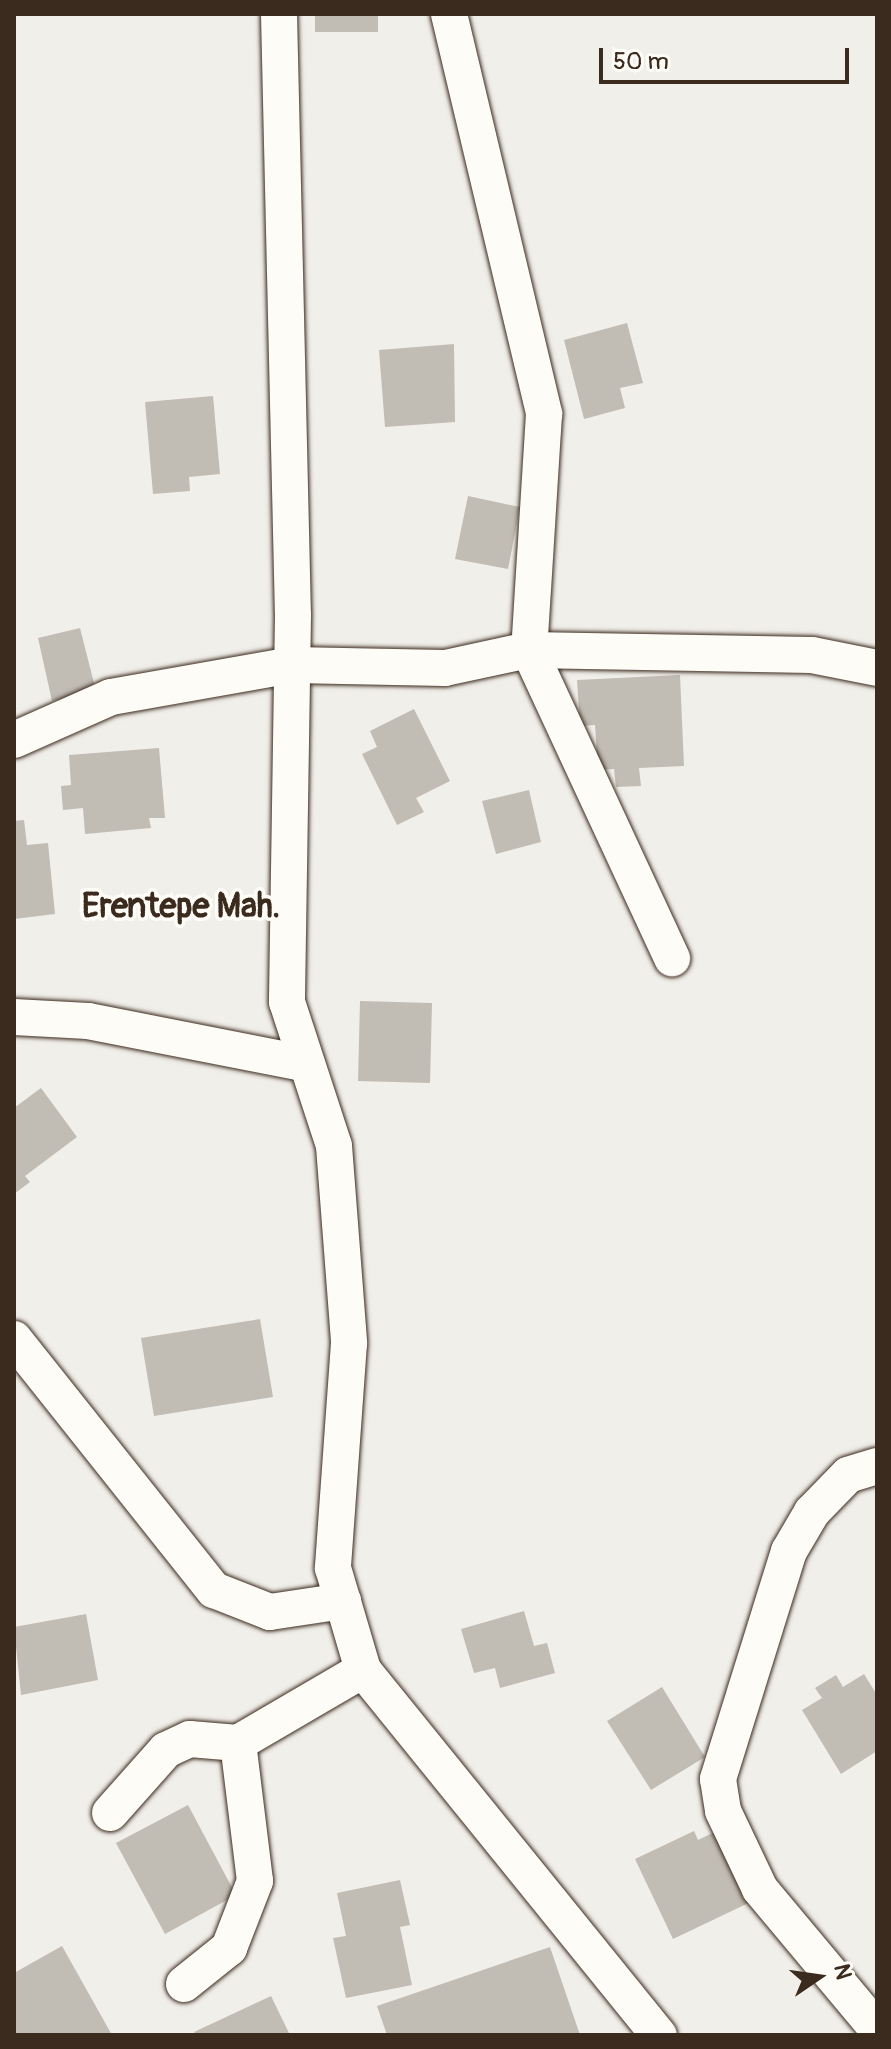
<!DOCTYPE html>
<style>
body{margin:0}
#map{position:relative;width:891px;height:2049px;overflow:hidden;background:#f1efea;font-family:Pangolin,sans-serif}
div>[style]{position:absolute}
.building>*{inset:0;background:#c1bcb4}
.roads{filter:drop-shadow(0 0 2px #3b2a1e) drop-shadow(0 0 2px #3b2a1e)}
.minor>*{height:36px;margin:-18px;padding:0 18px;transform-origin:18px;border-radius:18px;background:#fdfcf7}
span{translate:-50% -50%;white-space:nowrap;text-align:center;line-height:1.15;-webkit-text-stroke:7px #fdfcf7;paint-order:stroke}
.district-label{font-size:34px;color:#3b2a1e;font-weight:700}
.frame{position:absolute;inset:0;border:16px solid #3b2a1e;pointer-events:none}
.north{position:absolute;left:779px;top:1937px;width:80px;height:80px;-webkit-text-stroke:6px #fdfcf7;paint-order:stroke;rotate:77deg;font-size:22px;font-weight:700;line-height:32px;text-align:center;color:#3b2a1e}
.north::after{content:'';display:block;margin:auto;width:28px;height:36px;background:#3b2a1e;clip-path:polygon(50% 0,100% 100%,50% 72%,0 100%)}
.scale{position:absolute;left:599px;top:48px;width:250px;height:36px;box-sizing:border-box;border:4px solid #3b2a1e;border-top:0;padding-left:10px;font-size:24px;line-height:28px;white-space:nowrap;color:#3b2a1e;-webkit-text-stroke:6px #fdfcf7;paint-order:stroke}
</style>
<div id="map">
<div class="building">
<i style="clip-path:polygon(315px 14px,378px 14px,378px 32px,315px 32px)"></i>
<i style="clip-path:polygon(627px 323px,643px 383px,620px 388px,625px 408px,584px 419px,564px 340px)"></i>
<i style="clip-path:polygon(454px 344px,455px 422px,385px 427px,379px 350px)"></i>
<i style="clip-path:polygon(213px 396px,220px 474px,189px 477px,190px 491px,153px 494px,145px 402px)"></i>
<i style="clip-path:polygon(468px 496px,520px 507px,508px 569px,455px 559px)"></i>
<i style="clip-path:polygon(80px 628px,96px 691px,52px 701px,38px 638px)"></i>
<i style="clip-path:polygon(680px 675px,684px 766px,639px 768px,641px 786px,616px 787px,614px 769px,598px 770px,595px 725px,580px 726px,577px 680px)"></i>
<i style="clip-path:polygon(414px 709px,450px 781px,416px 798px,424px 812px,397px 825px,362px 754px,377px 747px,370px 731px)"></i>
<i style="clip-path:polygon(159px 748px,165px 818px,149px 818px,151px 828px,85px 834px,83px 808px,63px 810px,61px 786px,71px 785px,69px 755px)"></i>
<i style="clip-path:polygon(529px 790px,541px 842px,496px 854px,482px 801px)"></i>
<i style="clip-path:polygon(24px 820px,27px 845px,48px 843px,55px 914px,14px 919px,14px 821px)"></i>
<i style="clip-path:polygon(360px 1001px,432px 1003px,430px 1083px,358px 1081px)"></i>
<i style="clip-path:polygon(41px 1088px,77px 1137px,25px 1176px,30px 1182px,14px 1194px,14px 1108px)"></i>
<i style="clip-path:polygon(260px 1319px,273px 1397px,154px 1416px,141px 1338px)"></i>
<i style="clip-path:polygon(524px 1611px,534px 1646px,547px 1643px,555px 1673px,500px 1688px,495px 1668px,474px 1673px,461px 1629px)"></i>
<i style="clip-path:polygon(86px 1614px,98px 1680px,21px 1695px,14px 1627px)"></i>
<i style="clip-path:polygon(864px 1674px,877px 1695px,877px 1751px,841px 1774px,802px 1710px,822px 1698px,815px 1688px,836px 1675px,843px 1687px)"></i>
<i style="clip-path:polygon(662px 1687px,705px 1757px,651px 1790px,607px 1721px)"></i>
<i style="clip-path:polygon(188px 1805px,236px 1895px,165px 1934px,116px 1843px)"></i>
<i style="clip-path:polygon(725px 1827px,759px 1898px,673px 1939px,635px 1859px,694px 1831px,698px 1840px)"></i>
<i style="clip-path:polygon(400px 1880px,410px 1925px,400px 1927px,412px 1985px,346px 1998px,333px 1938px,346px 1936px,337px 1893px)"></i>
<i style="clip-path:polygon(62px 1946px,112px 2035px,14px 2035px,14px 1973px)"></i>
<i style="clip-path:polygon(550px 1947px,580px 2035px,387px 2035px,377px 2006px)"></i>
<i style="clip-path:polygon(271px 1996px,290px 2035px,196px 2035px,194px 2032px)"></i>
</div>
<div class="roads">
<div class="minor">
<i style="left:279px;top:14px;width:601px;rotate:88.67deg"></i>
<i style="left:293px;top:615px;width:387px;rotate:90.9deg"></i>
<i style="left:287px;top:1002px;width:151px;rotate:71.9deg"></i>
<i style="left:334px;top:1146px;width:198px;rotate:85.6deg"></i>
<i style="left:349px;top:1343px;width:226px;rotate:94.1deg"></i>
<i style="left:333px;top:1568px;width:106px;rotate:73.6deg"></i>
<i style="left:363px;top:1670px;width:470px;rotate:51deg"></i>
<i style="left:449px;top:14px;width:411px;rotate:76.6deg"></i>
<i style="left:544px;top:414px;width:236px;rotate:93.6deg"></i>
<i style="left:529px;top:650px;width:340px;rotate:65.1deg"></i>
<i style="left:14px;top:740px;width:106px;rotate:-23.9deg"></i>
<i style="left:111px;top:697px;width:184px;rotate:-10deg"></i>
<i style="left:292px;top:665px;width:153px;rotate:1.1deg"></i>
<i style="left:445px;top:668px;width:86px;rotate:-12.1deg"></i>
<i style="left:529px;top:650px;width:283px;rotate:1deg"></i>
<i style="left:812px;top:655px;width:66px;rotate:11.3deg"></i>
<i style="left:14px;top:1017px;width:74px;rotate:3.1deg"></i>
<i style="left:88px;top:1021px;width:223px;rotate:11.1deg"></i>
<i style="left:14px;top:1339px;width:321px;rotate:51.5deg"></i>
<i style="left:214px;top:1590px;width:60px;rotate:21.4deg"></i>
<i style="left:270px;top:1612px;width:74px;rotate:-8.6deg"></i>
<i style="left:877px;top:1466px;width:30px;rotate:163deg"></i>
<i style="left:848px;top:1475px;width:52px;rotate:134.2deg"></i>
<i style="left:812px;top:1512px;width:45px;rotate:120.5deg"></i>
<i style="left:789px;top:1551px;width:239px;rotate:107.3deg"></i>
<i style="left:718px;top:1779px;width:32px;rotate:81deg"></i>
<i style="left:723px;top:1811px;width:86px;rotate:64.6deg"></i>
<i style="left:760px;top:1889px;width:182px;rotate:50.1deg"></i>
<i style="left:110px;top:1813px;width:84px;rotate:-48.4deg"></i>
<i style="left:166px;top:1750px;width:26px;rotate:-25deg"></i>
<i style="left:190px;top:1739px;width:48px;rotate:4.8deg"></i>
<i style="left:238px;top:1743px;width:145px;rotate:-30.3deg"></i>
<i style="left:184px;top:1984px;width:58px;rotate:-38.7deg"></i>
<i style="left:229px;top:1948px;width:72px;rotate:-68.8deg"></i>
<i style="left:255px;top:1881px;width:139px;rotate:-97deg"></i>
</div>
</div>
<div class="district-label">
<span style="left:181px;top:907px">Erentepe Mah.</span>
</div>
<div class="frame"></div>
<div class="north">N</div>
<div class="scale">50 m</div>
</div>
